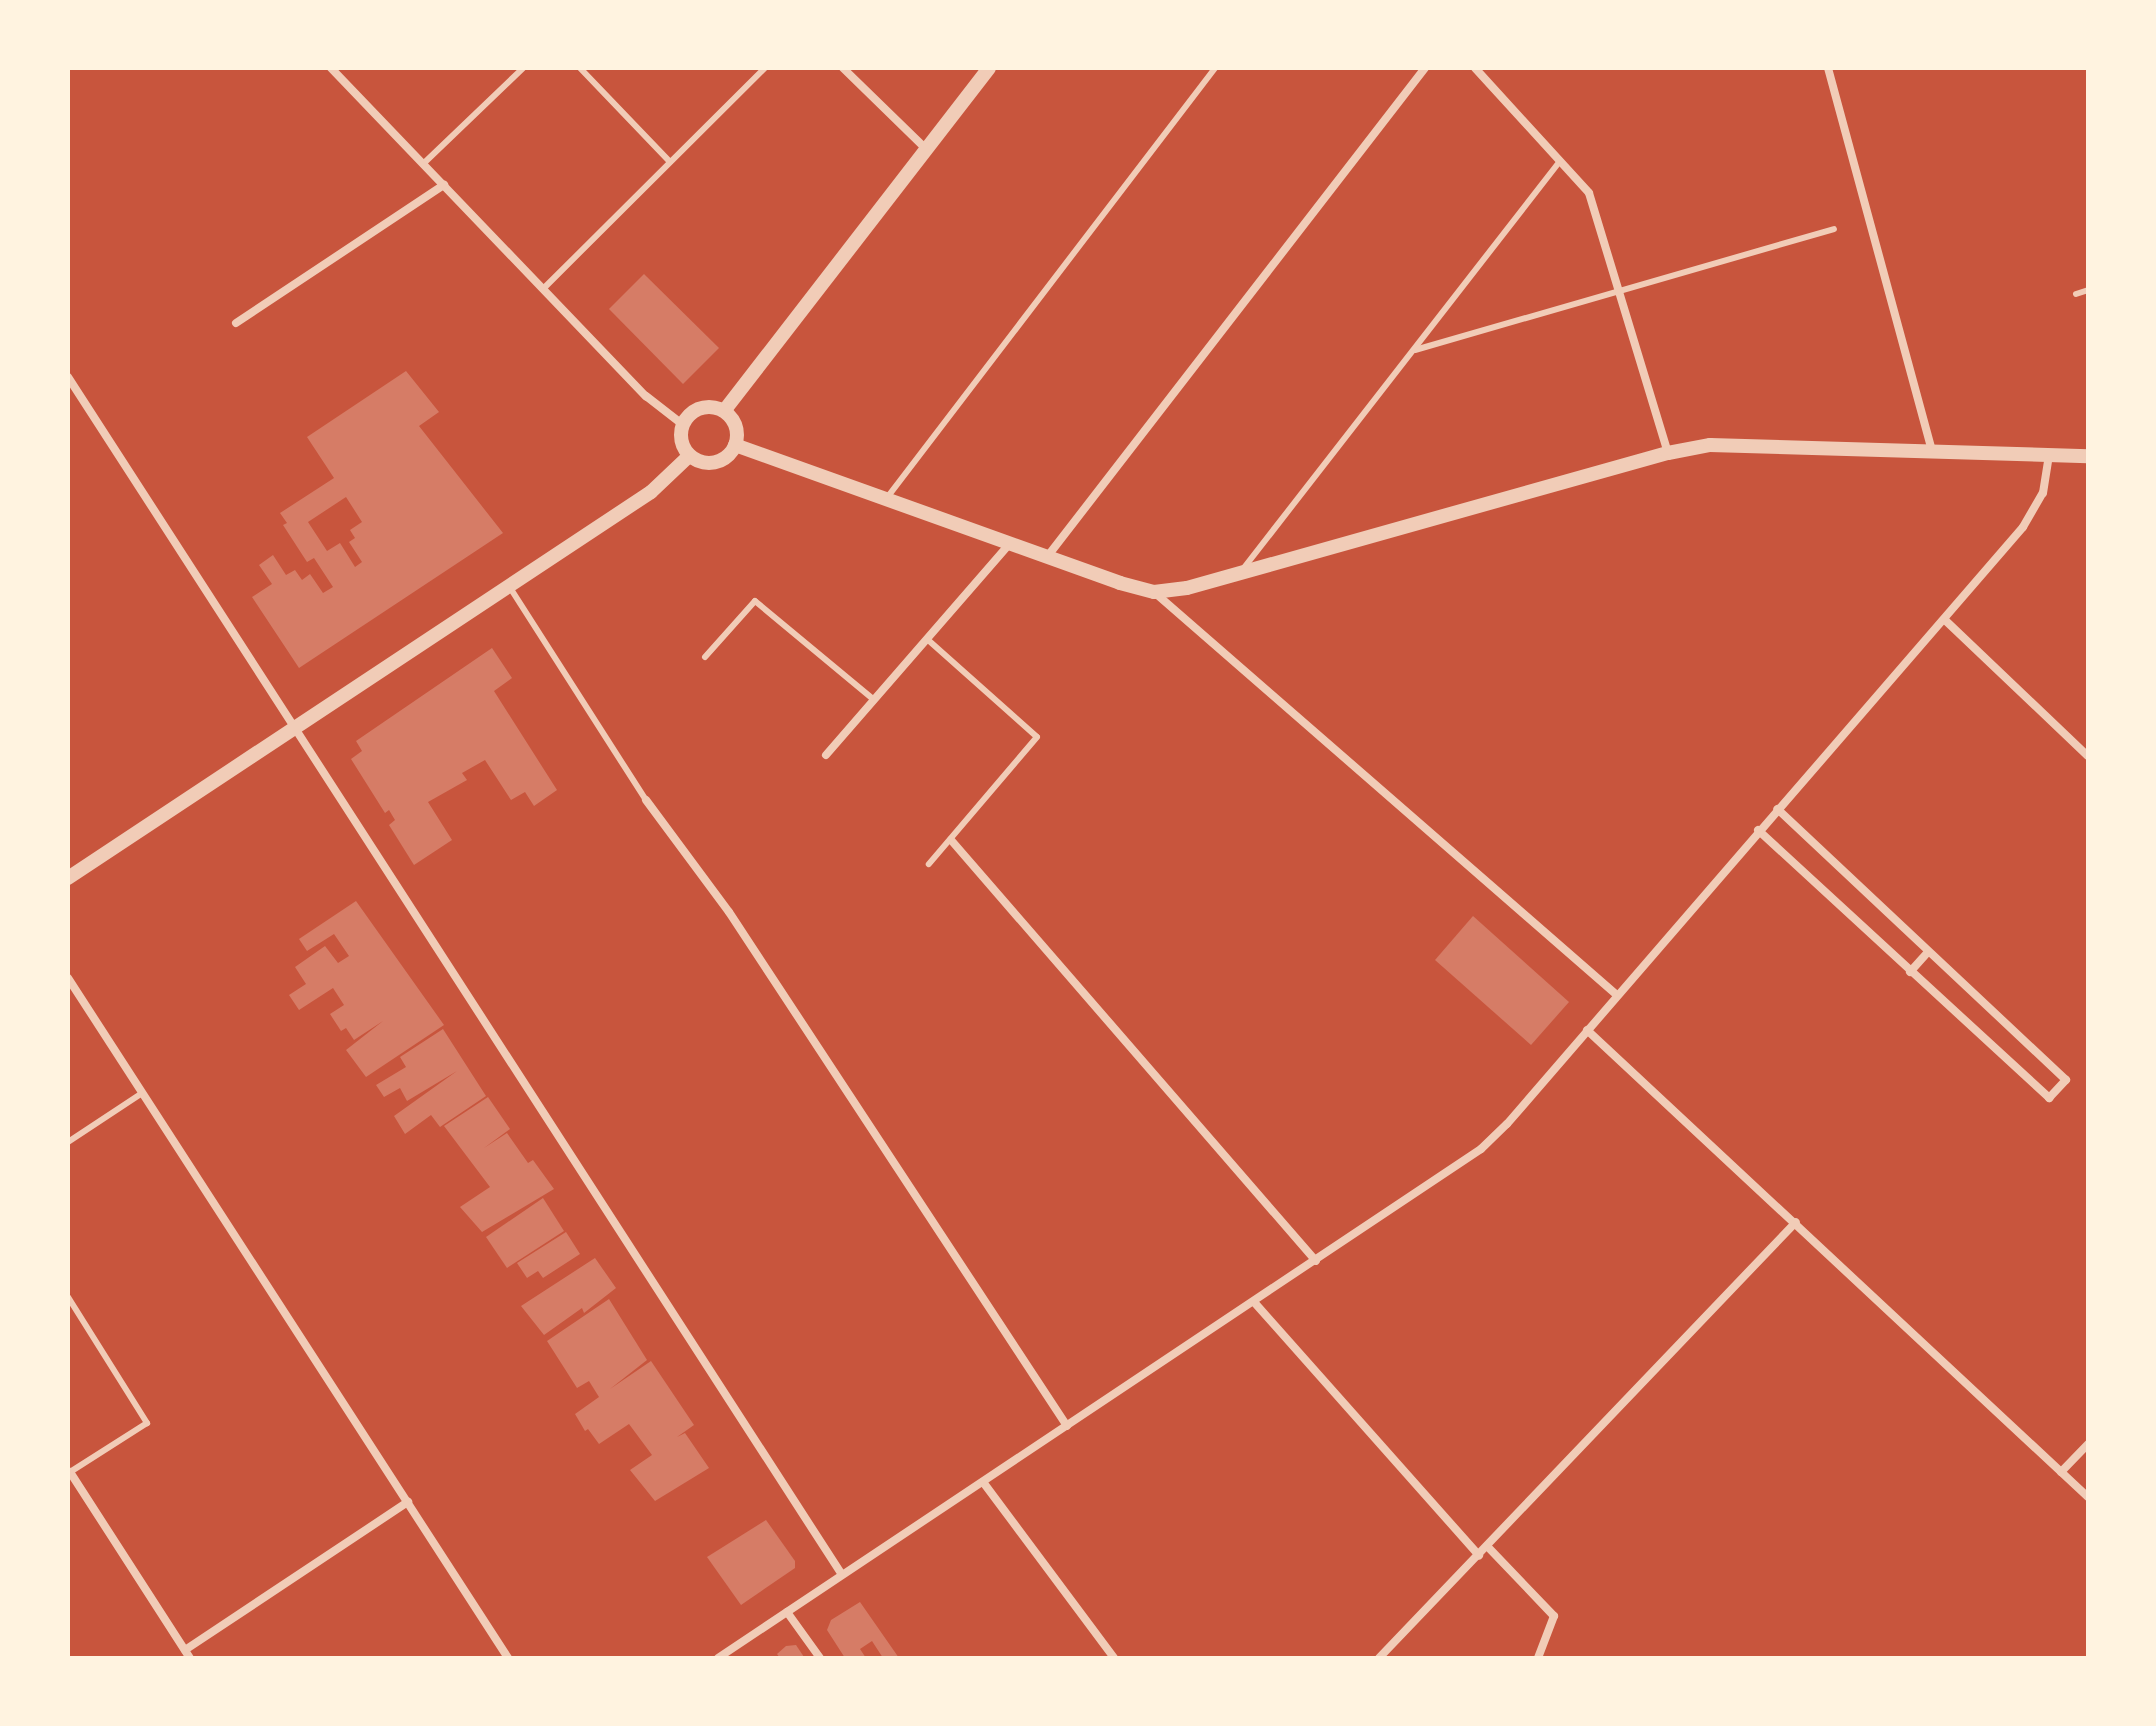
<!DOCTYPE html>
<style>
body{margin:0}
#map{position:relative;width:2156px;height:1726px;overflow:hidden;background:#c8553d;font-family:"Titillium Web",sans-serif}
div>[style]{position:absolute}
.building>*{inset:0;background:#d67c66}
.service>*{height:6px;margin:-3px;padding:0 3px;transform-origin:3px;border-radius:3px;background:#f1ccb7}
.minor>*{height:8px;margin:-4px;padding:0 4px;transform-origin:4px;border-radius:4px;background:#f1ccb7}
.tertiary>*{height:14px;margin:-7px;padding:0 7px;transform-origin:7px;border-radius:7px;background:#f1ccb7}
.tertiary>.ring{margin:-7px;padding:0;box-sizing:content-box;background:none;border:14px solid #f1ccb7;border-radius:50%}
span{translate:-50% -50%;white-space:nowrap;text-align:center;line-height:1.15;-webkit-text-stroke:7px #fff3e0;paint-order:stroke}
.frame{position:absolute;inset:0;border:70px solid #fff3e0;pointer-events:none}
</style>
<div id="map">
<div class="building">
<i style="clip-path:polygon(644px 274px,719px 348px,683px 384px,609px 309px)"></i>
<i style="clip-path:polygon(evenodd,406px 371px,439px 412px,419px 426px,503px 533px,299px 668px,252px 597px,272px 584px,259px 565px,273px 555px,286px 575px,295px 570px,302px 580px,310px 574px,323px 593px,333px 587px,314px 558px,307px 562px,283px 525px,287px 523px,280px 513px,334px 478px,307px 437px,406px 371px,346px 497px,362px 522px,350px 530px,355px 538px,349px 542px,362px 562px,355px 567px,340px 543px,327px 551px,308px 522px,346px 497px)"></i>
<i style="clip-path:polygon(492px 648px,512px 678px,494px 691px,557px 790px,534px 806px,525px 792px,511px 800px,485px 760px,462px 773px,467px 780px,428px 802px,452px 840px,414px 865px,389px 825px,395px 820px,389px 810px,385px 813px,351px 759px,362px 751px,356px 741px)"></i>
<i style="clip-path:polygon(356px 901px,444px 1025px,366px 1077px,346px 1050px,383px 1021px,354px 1040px,346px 1028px,341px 1031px,330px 1014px,344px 1005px,333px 988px,299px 1010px,289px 995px,306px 984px,295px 967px,325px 946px,338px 963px,349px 956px,334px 934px,307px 951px,299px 939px)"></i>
<i style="clip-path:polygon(1473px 916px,1569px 1002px,1531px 1045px,1435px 960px)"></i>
<i style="clip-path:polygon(443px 1029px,486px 1096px,440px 1127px,431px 1115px,405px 1134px,394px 1116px,457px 1071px,407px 1101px,400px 1088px,384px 1097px,376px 1085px,406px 1067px,400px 1057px)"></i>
<i style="clip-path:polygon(488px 1097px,510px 1129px,484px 1148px,507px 1133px,528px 1163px,533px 1160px,554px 1189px,482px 1232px,460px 1207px,490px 1187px,444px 1126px)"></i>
<i style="clip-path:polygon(543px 1198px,564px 1231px,507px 1268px,486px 1237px)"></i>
<i style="clip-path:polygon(566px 1232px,580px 1254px,543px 1278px,538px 1271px,527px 1278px,517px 1263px)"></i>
<i style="clip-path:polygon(595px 1258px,616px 1288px,584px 1313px,582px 1308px,544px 1335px,521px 1306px)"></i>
<i style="clip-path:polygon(609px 1299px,647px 1360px,610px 1389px,651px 1361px,694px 1425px,677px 1437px,685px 1433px,709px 1468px,655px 1501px,630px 1470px,652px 1455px,629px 1424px,599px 1444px,588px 1429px,585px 1431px,575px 1414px,599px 1397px,589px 1381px,577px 1388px,547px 1341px)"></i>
<i style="clip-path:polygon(766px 1520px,795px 1561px,795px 1568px,741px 1605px,707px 1557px)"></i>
<i style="clip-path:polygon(860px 1602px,899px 1658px,883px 1658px,872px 1641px,860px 1649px,866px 1658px,845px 1658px,827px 1630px,831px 1620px)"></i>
<i style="clip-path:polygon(796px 1645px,804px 1657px,780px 1658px,777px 1654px,786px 1646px)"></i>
</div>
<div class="service">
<i style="left:580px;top:68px;width:130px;rotate:46.2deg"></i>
<i style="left:423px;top:164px;width:139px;rotate:-43.8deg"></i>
<i style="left:543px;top:289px;width:313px;rotate:-44.9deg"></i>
<i style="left:2076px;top:294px;width:13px;rotate:-18deg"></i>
<i style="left:1415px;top:350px;width:436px;rotate:-16.1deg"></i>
<i style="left:886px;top:499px;width:542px;rotate:-52.64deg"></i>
<i style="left:1243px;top:569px;width:517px;rotate:-52.15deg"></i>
<i style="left:509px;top:586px;width:254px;rotate:57.4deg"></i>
<i style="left:927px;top:639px;width:147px;rotate:41.7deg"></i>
<i style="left:1037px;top:737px;width:167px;rotate:130.4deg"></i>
<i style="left:705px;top:657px;width:75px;rotate:-48.2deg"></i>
<i style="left:755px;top:601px;width:152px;rotate:39.7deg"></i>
<i style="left:68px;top:1142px;width:89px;rotate:-33.5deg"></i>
<i style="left:68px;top:1297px;width:149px;rotate:57.9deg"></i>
<i style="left:147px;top:1423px;width:91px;rotate:147.5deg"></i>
</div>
<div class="minor">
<i style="left:331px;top:68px;width:455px;rotate:46.2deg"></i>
<i style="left:646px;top:396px;width:46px;rotate:37.9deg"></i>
<i style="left:843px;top:68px;width:117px;rotate:44.3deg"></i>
<i style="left:1475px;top:68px;width:169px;rotate:47.6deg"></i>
<i style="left:1589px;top:193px;width:272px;rotate:73.1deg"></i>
<i style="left:1828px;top:68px;width:397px;rotate:74.8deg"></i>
<i style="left:236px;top:323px;width:250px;rotate:-33.6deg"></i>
<i style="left:68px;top:377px;width:1426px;rotate:57.13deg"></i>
<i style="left:1047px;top:557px;width:618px;rotate:-52.3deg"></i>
<i style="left:1154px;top:592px;width:614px;rotate:41.04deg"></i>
<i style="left:1945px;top:620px;width:197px;rotate:43.6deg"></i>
<i style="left:826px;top:755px;width:281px;rotate:-49deg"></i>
<i style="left:646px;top:800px;width:139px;rotate:53.5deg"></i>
<i style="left:729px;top:912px;width:615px;rotate:56.67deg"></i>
<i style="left:1758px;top:830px;width:396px;rotate:42.6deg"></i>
<i style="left:2049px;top:1098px;width:25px;rotate:-47deg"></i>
<i style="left:2066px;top:1080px;width:396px;rotate:-136.8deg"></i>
<i style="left:951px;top:840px;width:557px;rotate:49.08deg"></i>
<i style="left:1910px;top:972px;width:27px;rotate:-48deg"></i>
<i style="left:68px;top:978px;width:810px;rotate:57.09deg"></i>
<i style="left:1587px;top:1030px;width:685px;rotate:42.99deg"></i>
<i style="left:1254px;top:1302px;width:339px;rotate:48.4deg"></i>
<i style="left:70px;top:1472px;width:221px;rotate:57.2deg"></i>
<i style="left:2061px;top:1472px;width:39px;rotate:-46deg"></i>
<i style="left:983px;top:1482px;width:219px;rotate:53.3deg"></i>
<i style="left:1487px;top:1546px;width:97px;rotate:46.3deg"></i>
<i style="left:1554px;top:1616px;width:45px;rotate:110.9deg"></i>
<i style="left:787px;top:1612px;width:57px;rotate:54.3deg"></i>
<i style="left:185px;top:1650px;width:268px;rotate:-33.6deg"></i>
<i style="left:718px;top:1658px;width:917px;rotate:-33.71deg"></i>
<i style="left:1481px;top:1149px;width:36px;rotate:-44deg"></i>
<i style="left:1507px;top:1124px;width:789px;rotate:-49.16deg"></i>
<i style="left:2023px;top:527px;width:39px;rotate:-60deg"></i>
<i style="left:2043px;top:493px;width:36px;rotate:-81deg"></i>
<i style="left:1379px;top:1658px;width:603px;rotate:-46.28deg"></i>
</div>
<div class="tertiary">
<i class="ring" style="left:681px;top:407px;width:42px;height:42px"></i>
<i style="left:724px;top:411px;width:433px;rotate:-52.3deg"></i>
<i style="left:735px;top:445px;width:409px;rotate:19.7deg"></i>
<i style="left:1120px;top:583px;width:35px;rotate:15deg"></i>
<i style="left:1154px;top:592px;width:33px;rotate:-7deg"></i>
<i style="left:1187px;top:588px;width:500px;rotate:-15.7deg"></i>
<i style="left:1668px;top:453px;width:43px;rotate:-10.8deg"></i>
<i style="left:1710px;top:445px;width:378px;rotate:1.7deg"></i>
<i style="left:68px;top:878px;width:699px;rotate:-33.51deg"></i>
<i style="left:651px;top:492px;width:52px;rotate:-43.5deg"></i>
</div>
<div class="frame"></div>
</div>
